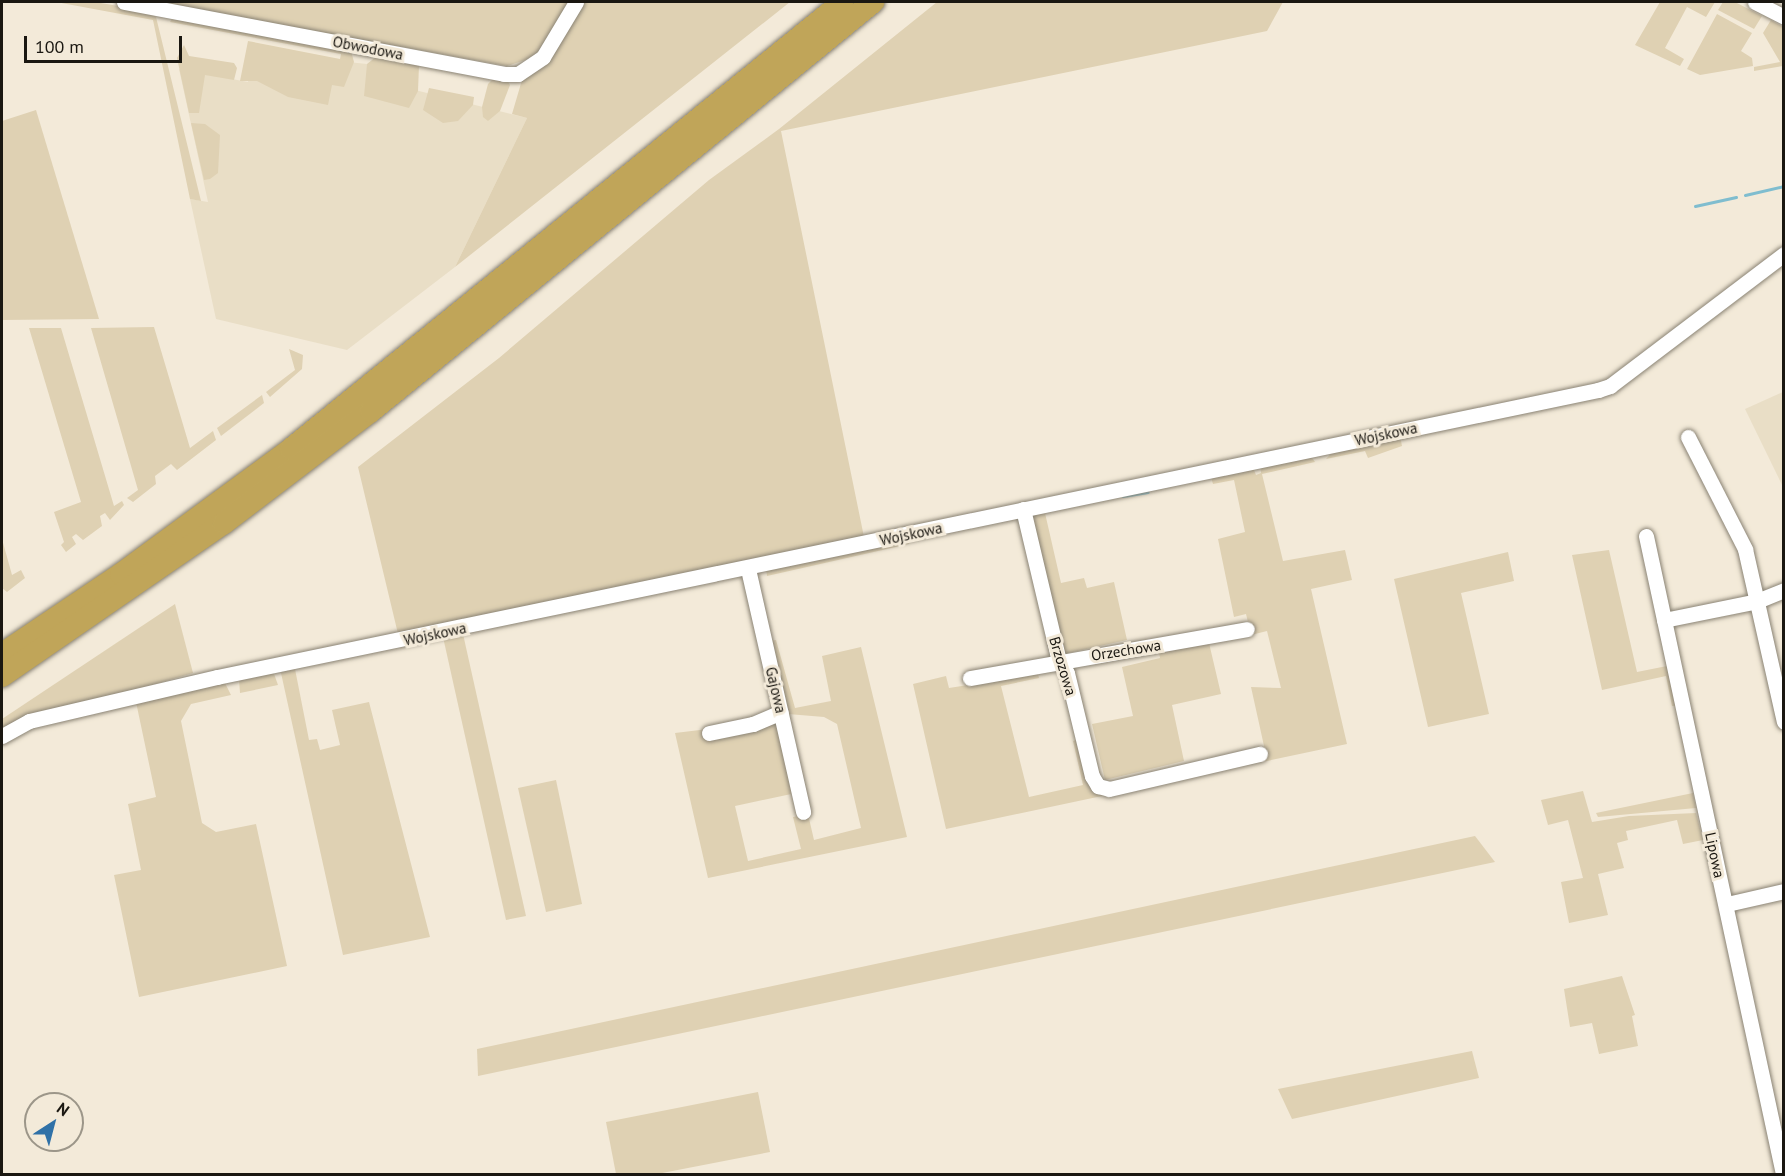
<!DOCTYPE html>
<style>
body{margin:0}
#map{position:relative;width:1785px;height:1176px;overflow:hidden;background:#f3ead9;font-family:"PT Sans",sans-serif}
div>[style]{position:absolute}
.built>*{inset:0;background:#e9dec6}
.green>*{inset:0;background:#dfd1b3}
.stream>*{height:3px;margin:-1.5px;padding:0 1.5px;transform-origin:1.5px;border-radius:1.5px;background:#7fbdcf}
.roads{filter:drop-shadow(0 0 2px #898273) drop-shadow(0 0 2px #898273)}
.minor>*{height:15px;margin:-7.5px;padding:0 7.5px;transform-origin:7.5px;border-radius:7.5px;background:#fff}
.highway>*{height:22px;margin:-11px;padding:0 11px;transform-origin:11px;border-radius:11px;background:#c0a559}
span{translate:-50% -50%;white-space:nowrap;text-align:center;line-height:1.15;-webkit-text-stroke:6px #f3ead9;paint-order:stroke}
.street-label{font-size:15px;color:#1a1711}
.frame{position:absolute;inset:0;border:3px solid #1a1711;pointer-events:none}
.north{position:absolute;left:24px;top:1092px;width:60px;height:60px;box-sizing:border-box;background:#f3ead9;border:2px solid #9c9689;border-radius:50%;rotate:36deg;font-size:16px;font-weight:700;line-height:24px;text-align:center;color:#1a1711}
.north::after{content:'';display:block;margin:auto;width:21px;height:27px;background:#3071a7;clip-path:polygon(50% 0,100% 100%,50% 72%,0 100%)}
.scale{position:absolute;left:24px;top:36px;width:158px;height:27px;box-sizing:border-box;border:3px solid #1a1711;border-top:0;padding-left:8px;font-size:18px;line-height:21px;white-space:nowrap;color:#1a1711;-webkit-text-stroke:4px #f3ead9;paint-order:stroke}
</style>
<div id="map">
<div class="built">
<i style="clip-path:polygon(253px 52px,367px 64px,379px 81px,527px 118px,455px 267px,347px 350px,216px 319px,190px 199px,208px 202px,179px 69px,248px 82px)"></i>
<i style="clip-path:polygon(1783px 392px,1783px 487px,1745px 409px)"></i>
</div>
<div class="green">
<i style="clip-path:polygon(56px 2px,95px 2px,147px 11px,156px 17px,201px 201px,190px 199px,153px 20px)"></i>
<i style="clip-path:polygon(154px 2px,569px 2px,537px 56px,507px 66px)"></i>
<i style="clip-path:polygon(582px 2px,790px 2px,455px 267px,527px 118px,512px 114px,522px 80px)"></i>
<i style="clip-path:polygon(937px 2px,1283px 2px,1267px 31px,781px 131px,864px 537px,399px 638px,358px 467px,499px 358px,709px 180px,779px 129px)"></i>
<i style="clip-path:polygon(1660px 2px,1715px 2px,1706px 17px,1687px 7px,1665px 48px,1684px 59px,1680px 66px,1635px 45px)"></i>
<i style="clip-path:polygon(1723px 2px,1735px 2px,1762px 16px,1754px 29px,1718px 10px)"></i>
<i style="clip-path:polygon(1717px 14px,1752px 33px,1741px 51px,1752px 58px,1753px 66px,1700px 75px,1687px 69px)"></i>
<i style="clip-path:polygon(172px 19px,351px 51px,354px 62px,344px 87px,332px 85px,328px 105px,288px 97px,257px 81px,240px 81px,248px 41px,340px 59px,341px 54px,170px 22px)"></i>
<i style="clip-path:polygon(1771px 20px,1783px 27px,1783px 66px,1754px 71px,1754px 67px,1780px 62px,1763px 33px)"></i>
<i style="clip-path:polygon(184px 45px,189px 56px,234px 63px,237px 68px,234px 80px,205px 75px,199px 113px,189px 113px,177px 58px)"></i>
<i style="clip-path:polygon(377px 56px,419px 65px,418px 91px,409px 108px,364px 96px,367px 64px)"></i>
<i style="clip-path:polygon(493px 79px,507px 80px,510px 85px,500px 111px,488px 121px,483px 117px,482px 107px,488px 84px)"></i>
<i style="clip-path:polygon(429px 88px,474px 97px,473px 105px,458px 121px,443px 123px,423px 110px)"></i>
<i style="clip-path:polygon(36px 110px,99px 319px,2px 320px,2px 121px)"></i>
<i style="clip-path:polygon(191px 123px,205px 124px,220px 135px,218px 173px,210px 179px,204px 180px)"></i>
<i style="clip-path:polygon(154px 327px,190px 448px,213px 431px,216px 440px,177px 470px,171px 464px,155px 476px,156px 484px,133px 502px,127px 498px,138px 490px,91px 328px)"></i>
<i style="clip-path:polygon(29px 328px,61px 328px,114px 506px,122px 501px,124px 505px,110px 520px,105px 513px,100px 516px,102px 526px,83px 540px,76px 534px,72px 537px,76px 544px,66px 552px,61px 545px,64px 542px,54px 512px,81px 502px)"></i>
<i style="clip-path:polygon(289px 349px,303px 355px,302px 369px,270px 397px,266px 392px,295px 370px)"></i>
<i style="clip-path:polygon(262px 395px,264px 403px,221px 436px,217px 428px)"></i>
<i style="clip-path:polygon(1400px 436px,1402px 446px,1368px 458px,1365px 451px,1326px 459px,1337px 447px)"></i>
<i style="clip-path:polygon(1310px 455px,1315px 462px,1262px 474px,1283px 561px,1345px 550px,1352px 580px,1311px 589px,1347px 744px,946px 829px,913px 684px,946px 676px,949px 688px,1038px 674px,1039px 678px,1001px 686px,1029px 797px,1083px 785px,1073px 741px,1080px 739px,1097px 790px,1266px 755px,1251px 687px,1281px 688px,1267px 631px,1251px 635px,1246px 614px,1234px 617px,1218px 539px,1245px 532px,1234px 480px,1213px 484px,1210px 474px,1252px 465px,1256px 475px,1261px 473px,1260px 464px)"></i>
<i style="clip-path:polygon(1045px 513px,1061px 583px,1084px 578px,1087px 588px,1114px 582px,1127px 640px,1064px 654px,1029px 516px)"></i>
<i style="clip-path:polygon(907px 537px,909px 544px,767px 576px,766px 568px)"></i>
<i style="clip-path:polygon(2px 539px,12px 575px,21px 570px,25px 578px,7px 592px,2px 588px)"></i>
<i style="clip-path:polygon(1609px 550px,1637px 672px,1667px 666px,1676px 706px,1672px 706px,1666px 676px,1602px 690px,1572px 555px)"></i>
<i style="clip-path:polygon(1508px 552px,1514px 581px,1461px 593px,1489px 714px,1428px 727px,1394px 579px)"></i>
<i style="clip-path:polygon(175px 604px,193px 673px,3px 729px,2px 719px)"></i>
<i style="clip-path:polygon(463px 634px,526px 916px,506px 920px,443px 637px)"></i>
<i style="clip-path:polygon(776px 640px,795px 708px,831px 701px,822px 656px,861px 647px,907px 837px,708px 878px,675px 733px,775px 721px,796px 793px,735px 806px,748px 861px,801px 849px,793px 817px,808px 814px,814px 840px,861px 828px,837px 724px,824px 717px,788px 714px,768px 641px)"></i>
<i style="clip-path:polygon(1209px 643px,1221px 694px,1172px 705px,1184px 761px,1105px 780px,1092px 724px,1133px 716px,1122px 667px,1160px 658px,1159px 653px)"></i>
<i style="clip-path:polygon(313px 665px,295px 669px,309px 740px,317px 739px,320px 750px,340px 745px,332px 710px,369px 702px,430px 937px,343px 955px,281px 673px,282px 671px)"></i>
<i style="clip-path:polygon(273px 671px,278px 685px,240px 693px,239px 679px)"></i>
<i style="clip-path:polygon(224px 681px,231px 695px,191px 704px,181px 721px,202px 823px,216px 832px,256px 824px,287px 966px,139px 997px,114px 875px,141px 870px,128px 804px,156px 797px,136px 702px)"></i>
<i style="clip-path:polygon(556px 780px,582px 904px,546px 912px,518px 788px)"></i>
<i style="clip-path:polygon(1583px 791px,1592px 822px,1629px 816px,1696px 813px,1703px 840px,1683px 844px,1677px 820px,1626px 831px,1628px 840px,1617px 843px,1624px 868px,1598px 874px,1608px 915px,1569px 923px,1561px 882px,1583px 878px,1568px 820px,1548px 825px,1541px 800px)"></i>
<i style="clip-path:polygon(1693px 793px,1696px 808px,1598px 817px,1596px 813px)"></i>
<i style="clip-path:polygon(1475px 836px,1495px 862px,478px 1076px,477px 1049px)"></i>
<i style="clip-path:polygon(1622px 976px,1635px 1015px,1632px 1016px,1638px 1046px,1599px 1054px,1592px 1023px,1570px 1027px,1564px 989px)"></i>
<i style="clip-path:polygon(1472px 1051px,1479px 1078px,1292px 1119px,1278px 1089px)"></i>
<i style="clip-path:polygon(758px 1092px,770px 1152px,657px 1174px,616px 1174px,606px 1122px)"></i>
</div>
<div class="stream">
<i style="left:1745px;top:195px;width:40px;rotate:-13deg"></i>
<i style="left:1695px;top:206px;width:42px;rotate:-12.4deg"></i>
<i style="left:1123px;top:496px;width:25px;rotate:-9deg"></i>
</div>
<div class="roads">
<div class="minor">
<i style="left:124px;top:2px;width:387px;rotate:10.7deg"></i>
<i style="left:504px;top:74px;width:14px"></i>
<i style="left:518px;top:74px;width:30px;rotate:-34deg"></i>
<i style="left:543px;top:57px;width:64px;rotate:-59deg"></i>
<i style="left:1755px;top:2px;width:33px;rotate:27deg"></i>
<i style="left:1688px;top:437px;width:126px;rotate:63deg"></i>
<i style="left:1745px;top:549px;width:177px;rotate:77.3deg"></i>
<i style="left:1023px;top:509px;width:156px;rotate:76.7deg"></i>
<i style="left:1059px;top:661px;width:14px;rotate:56deg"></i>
<i style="left:1067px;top:673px;width:106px;rotate:76.4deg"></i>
<i style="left:1092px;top:776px;width:12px;rotate:59deg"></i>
<i style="left:1098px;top:786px;width:11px;rotate:15deg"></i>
<i style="left:1109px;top:789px;width:155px;rotate:-13.1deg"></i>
<i style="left:1646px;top:536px;width:653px;rotate:77.88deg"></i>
<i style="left:748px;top:569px;width:249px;rotate:77.2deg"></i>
<i style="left:1664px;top:620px;width:95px;rotate:-11.5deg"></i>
<i style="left:1757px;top:601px;width:29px;rotate:-22deg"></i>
<i style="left:970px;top:678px;width:281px;rotate:-10deg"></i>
<i style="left:709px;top:733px;width:45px;rotate:-11.6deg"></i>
<i style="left:753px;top:724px;width:30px;rotate:-23deg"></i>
<i style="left:2px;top:736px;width:31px;rotate:-29deg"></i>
<i style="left:29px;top:721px;width:193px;rotate:-13.2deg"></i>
<i style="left:217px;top:677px;width:1411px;rotate:-11.74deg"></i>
<i style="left:1598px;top:390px;width:13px;rotate:-18deg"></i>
<i style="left:1610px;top:386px;width:218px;rotate:-37.2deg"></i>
<i style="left:1727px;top:904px;width:58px;rotate:-12.8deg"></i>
</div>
<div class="highway">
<i style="left:2px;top:654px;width:143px;rotate:-33.9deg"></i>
<i style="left:121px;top:574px;width:211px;rotate:-36.3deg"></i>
<i style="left:291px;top:449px;width:710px;rotate:-39deg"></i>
<i style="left:2px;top:676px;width:270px;rotate:-34.6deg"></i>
<i style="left:224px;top:523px;width:185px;rotate:-37.3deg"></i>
<i style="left:371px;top:411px;width:648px;rotate:-39.17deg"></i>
</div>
</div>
<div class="street-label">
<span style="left:368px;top:48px;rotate:11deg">Obwodowa</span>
<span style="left:1386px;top:434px;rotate:-12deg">Wojskowa</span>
<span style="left:911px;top:534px;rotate:-12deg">Wojskowa</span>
<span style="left:435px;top:634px;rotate:-12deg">Wojskowa</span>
<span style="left:1126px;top:650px;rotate:-9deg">Orzechowa</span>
<span style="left:1063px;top:666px;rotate:73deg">Brzozowa</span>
<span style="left:776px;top:690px;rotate:77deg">Gajowa</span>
<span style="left:1715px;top:855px;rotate:78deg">Lipowa</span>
</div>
<div class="frame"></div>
<div class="north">N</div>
<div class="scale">100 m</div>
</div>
